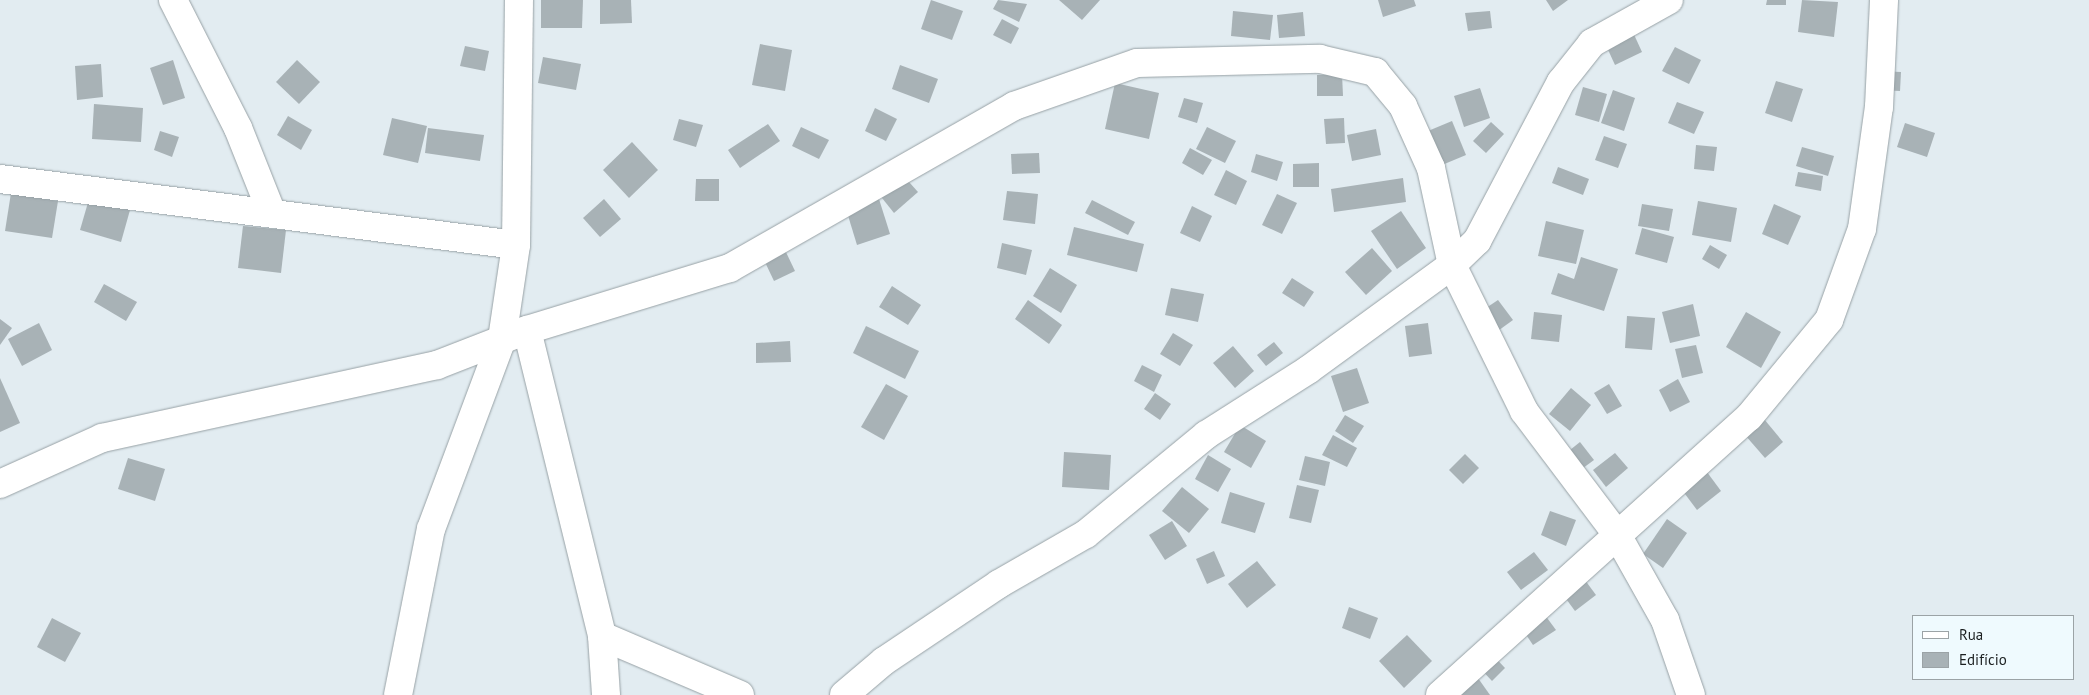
<!DOCTYPE html>
<meta charset="utf-8">
<style>
body{margin:0}
#map{position:relative;width:2089px;height:695px;overflow:hidden;background:#e2ecf1;font-family:"PT Sans",sans-serif}
div>[style]{position:absolute}
.building>*{inset:0;background:#a8b2b6}
.roads{filter:drop-shadow(0 0 1px #97a1a5) drop-shadow(0 0 1px #97a1a5)}
.minor>*{height:28px;margin:-14px;padding:0 14px;transform-origin:14px;border-radius:14px;background:#fff}
span{translate:-50% -50%;white-space:nowrap;text-align:center;line-height:1.15;-webkit-text-stroke:5px #effafe;paint-order:stroke}
.legend{position:absolute;left:1912px;top:615px;width:162px;height:65px;box-sizing:border-box;background:#effafe;border:1px solid #9ba3a6;margin:0;padding:6px 9px;list-style:none;font-size:15px;color:#1c2021}
.legend li{display:flex;align-items:center;gap:10px;height:25px}
.legend b{width:25px;border:1px solid #9ba3a6}
</style>
<div id="map">
<div class="building">
<i style="clip-path:polygon(541px 0,583px 0,582px 28px,541px 28px)"></i>
<i style="clip-path:polygon(600px 0,631px 0,632px 23px,600px 24px)"></i>
<i style="clip-path:polygon(931px 0,963px 11px,952px 40px,921px 29px)"></i>
<i style="clip-path:polygon(998px 0,1027px 4px,1019px 22px,993px 9px)"></i>
<i style="clip-path:polygon(1059px 0,1100px 0,1082px 20px)"></i>
<i style="clip-path:polygon(1378px 0,1414px 0,1416px 6px,1383px 17px)"></i>
<i style="clip-path:polygon(1546px 0,1568px 0,1553px 11px)"></i>
<i style="clip-path:polygon(1767px 0,1786px 0,1786px 5px,1766px 5px)"></i>
<i style="clip-path:polygon(1802px 0,1838px 2px,1834px 37px,1798px 32px)"></i>
<i style="clip-path:polygon(1233px 11px,1273px 15px,1270px 40px,1231px 36px)"></i>
<i style="clip-path:polygon(1490px 11px,1492px 28px,1468px 31px,1465px 13px)"></i>
<i style="clip-path:polygon(1303px 12px,1305px 36px,1279px 38px,1277px 15px)"></i>
<i style="clip-path:polygon(1002px 19px,1019px 28px,1011px 44px,993px 35px)"></i>
<i style="clip-path:polygon(1631px 28px,1642px 52px,1615px 65px,1604px 41px)"></i>
<i style="clip-path:polygon(760px 44px,792px 50px,785px 91px,752px 85px)"></i>
<i style="clip-path:polygon(465px 46px,489px 51px,485px 71px,460px 66px)"></i>
<i style="clip-path:polygon(1675px 47px,1701px 60px,1689px 84px,1662px 71px)"></i>
<i style="clip-path:polygon(543px 57px,581px 64px,576px 90px,538px 83px)"></i>
<i style="clip-path:polygon(173px 60px,185px 98px,163px 105px,150px 68px)"></i>
<i style="clip-path:polygon(297px 60px,320px 82px,299px 104px,276px 82px)"></i>
<i style="clip-path:polygon(101px 64px,103px 97px,77px 100px,75px 66px)"></i>
<i style="clip-path:polygon(900px 65px,938px 79px,929px 103px,892px 89px)"></i>
<i style="clip-path:polygon(1879px 71px,1901px 72px,1900px 91px,1878px 90px)"></i>
<i style="clip-path:polygon(1342px 74px,1343px 96px,1317px 96px,1317px 75px)"></i>
<i style="clip-path:polygon(1776px 81px,1803px 89px,1792px 122px,1765px 113px)"></i>
<i style="clip-path:polygon(1115px 83px,1159px 93px,1149px 139px,1105px 129px)"></i>
<i style="clip-path:polygon(1583px 87px,1607px 94px,1599px 122px,1575px 115px)"></i>
<i style="clip-path:polygon(1480px 88px,1490px 118px,1464px 127px,1454px 96px)"></i>
<i style="clip-path:polygon(1613px 90px,1635px 98px,1624px 131px,1601px 123px)"></i>
<i style="clip-path:polygon(1184px 98px,1203px 103px,1197px 123px,1178px 117px)"></i>
<i style="clip-path:polygon(1677px 102px,1704px 112px,1694px 134px,1668px 123px)"></i>
<i style="clip-path:polygon(94px 104px,143px 108px,141px 142px,92px 139px)"></i>
<i style="clip-path:polygon(875px 108px,897px 119px,886px 141px,865px 131px)"></i>
<i style="clip-path:polygon(288px 116px,312px 130px,301px 150px,277px 135px)"></i>
<i style="clip-path:polygon(392px 118px,427px 126px,418px 163px,383px 155px)"></i>
<i style="clip-path:polygon(1344px 118px,1345px 143px,1326px 144px,1324px 119px)"></i>
<i style="clip-path:polygon(679px 119px,703px 125px,696px 147px,673px 140px)"></i>
<i style="clip-path:polygon(1452px 121px,1466px 155px,1442px 165px,1428px 131px)"></i>
<i style="clip-path:polygon(1491px 122px,1504px 134px,1486px 153px,1473px 141px)"></i>
<i style="clip-path:polygon(1905px 123px,1935px 133px,1927px 157px,1897px 147px)"></i>
<i style="clip-path:polygon(768px 124px,780px 141px,740px 168px,728px 150px)"></i>
<i style="clip-path:polygon(801px 127px,829px 140px,819px 159px,792px 146px)"></i>
<i style="clip-path:polygon(1207px 127px,1236px 141px,1225px 163px,1196px 149px)"></i>
<i style="clip-path:polygon(428px 128px,484px 135px,480px 161px,425px 153px)"></i>
<i style="clip-path:polygon(1376px 129px,1381px 155px,1352px 161px,1347px 135px)"></i>
<i style="clip-path:polygon(160px 131px,179px 137px,172px 157px,154px 150px)"></i>
<i style="clip-path:polygon(1604px 136px,1627px 144px,1618px 168px,1595px 160px)"></i>
<i style="clip-path:polygon(632px 142px,658px 170px,629px 198px,603px 170px)"></i>
<i style="clip-path:polygon(1696px 145px,1717px 147px,1714px 171px,1694px 169px)"></i>
<i style="clip-path:polygon(1802px 147px,1834px 156px,1828px 176px,1796px 166px)"></i>
<i style="clip-path:polygon(1190px 148px,1212px 160px,1203px 175px,1182px 163px)"></i>
<i style="clip-path:polygon(1039px 153px,1040px 173px,1012px 174px,1011px 154px)"></i>
<i style="clip-path:polygon(1256px 154px,1283px 162px,1277px 181px,1251px 172px)"></i>
<i style="clip-path:polygon(1319px 163px,1319px 187px,1293px 187px,1293px 164px)"></i>
<i style="clip-path:polygon(1558px 167px,1589px 179px,1583px 195px,1552px 183px)"></i>
<i style="clip-path:polygon(1226px 170px,1247px 181px,1236px 205px,1214px 195px)"></i>
<i style="clip-path:polygon(1798px 172px,1823px 176px,1821px 191px,1795px 186px)"></i>
<i style="clip-path:polygon(901px 173px,918px 192px,894px 213px,878px 193px)"></i>
<i style="clip-path:polygon(1403px 178px,1406px 202px,1334px 212px,1331px 189px)"></i>
<i style="clip-path:polygon(696px 179px,719px 179px,719px 201px,695px 201px)"></i>
<i style="clip-path:polygon(1007px 191px,1038px 194px,1035px 224px,1003px 220px)"></i>
<i style="clip-path:polygon(11px 193px,58px 201px,52px 238px,5px 231px)"></i>
<i style="clip-path:polygon(1277px 194px,1297px 203px,1282px 234px,1262px 225px)"></i>
<i style="clip-path:polygon(89px 199px,130px 210px,121px 242px,80px 230px)"></i>
<i style="clip-path:polygon(604px 199px,621px 219px,600px 237px,583px 218px)"></i>
<i style="clip-path:polygon(879px 199px,890px 234px,857px 245px,846px 209px)"></i>
<i style="clip-path:polygon(1092px 200px,1135px 222px,1128px 235px,1085px 213px)"></i>
<i style="clip-path:polygon(1698px 201px,1737px 208px,1731px 242px,1692px 235px)"></i>
<i style="clip-path:polygon(1642px 204px,1673px 209px,1669px 231px,1638px 226px)"></i>
<i style="clip-path:polygon(1774px 204px,1801px 216px,1788px 245px,1762px 234px)"></i>
<i style="clip-path:polygon(1192px 206px,1212px 216px,1200px 242px,1180px 233px)"></i>
<i style="clip-path:polygon(1401px 211px,1426px 248px,1397px 269px,1371px 231px)"></i>
<i style="clip-path:polygon(1546px 221px,1584px 230px,1576px 264px,1538px 256px)"></i>
<i style="clip-path:polygon(243px 226px,286px 230px,281px 273px,238px 268px)"></i>
<i style="clip-path:polygon(1074px 227px,1144px 244px,1137px 272px,1067px 255px)"></i>
<i style="clip-path:polygon(1642px 228px,1674px 237px,1667px 263px,1635px 254px)"></i>
<i style="clip-path:polygon(1002px 243px,1032px 250px,1026px 275px,997px 268px)"></i>
<i style="clip-path:polygon(1710px 245px,1727px 255px,1719px 269px,1702px 259px)"></i>
<i style="clip-path:polygon(784px 248px,795px 271px,774px 281px,763px 258px)"></i>
<i style="clip-path:polygon(1372px 248px,1392px 271px,1366px 295px,1345px 272px)"></i>
<i style="clip-path:polygon(1581px 257px,1618px 269px,1604px 311px,1551px 294px,1558px 273px,1574px 279px)"></i>
<i style="clip-path:polygon(1050px 268px,1077px 285px,1061px 313px,1033px 296px)"></i>
<i style="clip-path:polygon(1292px 278px,1314px 292px,1304px 307px,1282px 293px)"></i>
<i style="clip-path:polygon(104px 284px,137px 302px,126px 321px,94px 302px)"></i>
<i style="clip-path:polygon(892px 286px,921px 305px,908px 325px,879px 307px)"></i>
<i style="clip-path:polygon(1171px 288px,1204px 294px,1198px 322px,1165px 315px)"></i>
<i style="clip-path:polygon(1028px 300px,1062px 325px,1049px 344px,1015px 319px)"></i>
<i style="clip-path:polygon(1498px 300px,1513px 320px,1495px 333px,1480px 312px)"></i>
<i style="clip-path:polygon(1693px 304px,1700px 336px,1670px 343px,1662px 312px)"></i>
<i style="clip-path:polygon(1534px 312px,1562px 315px,1559px 342px,1531px 339px)"></i>
<i style="clip-path:polygon(1746px 312px,1781px 332px,1761px 368px,1726px 347px)"></i>
<i style="clip-path:polygon(1627px 316px,1655px 318px,1652px 350px,1625px 348px)"></i>
<i style="clip-path:polygon(0 319px,12px 328px,0 345px)"></i>
<i style="clip-path:polygon(39px 323px,52px 350px,22px 366px,8px 339px)"></i>
<i style="clip-path:polygon(1428px 323px,1432px 354px,1409px 357px,1405px 326px)"></i>
<i style="clip-path:polygon(866px 326px,919px 351px,905px 379px,853px 353px)"></i>
<i style="clip-path:polygon(1173px 333px,1193px 345px,1180px 366px,1160px 354px)"></i>
<i style="clip-path:polygon(790px 341px,791px 362px,756px 363px,756px 343px)"></i>
<i style="clip-path:polygon(1274px 342px,1283px 353px,1266px 366px,1257px 355px)"></i>
<i style="clip-path:polygon(1696px 345px,1703px 373px,1682px 378px,1675px 349px)"></i>
<i style="clip-path:polygon(1233px 346px,1254px 371px,1235px 388px,1213px 363px)"></i>
<i style="clip-path:polygon(1142px 365px,1162px 375px,1154px 392px,1134px 381px)"></i>
<i style="clip-path:polygon(1357px 368px,1369px 403px,1343px 412px,1331px 376px)"></i>
<i style="clip-path:polygon(0 378px,20px 423px,0 432px)"></i>
<i style="clip-path:polygon(1678px 379px,1690px 402px,1670px 412px,1659px 390px)"></i>
<i style="clip-path:polygon(886px 384px,908px 396px,884px 440px,861px 427px)"></i>
<i style="clip-path:polygon(1609px 384px,1622px 406px,1607px 414px,1594px 393px)"></i>
<i style="clip-path:polygon(1571px 388px,1591px 405px,1570px 431px,1549px 414px)"></i>
<i style="clip-path:polygon(1155px 393px,1171px 404px,1160px 420px,1144px 409px)"></i>
<i style="clip-path:polygon(1345px 415px,1364px 426px,1353px 443px,1335px 431px)"></i>
<i style="clip-path:polygon(1764px 419px,1783px 442px,1765px 458px,1745px 435px)"></i>
<i style="clip-path:polygon(1240px 425px,1266px 441px,1251px 468px,1224px 452px)"></i>
<i style="clip-path:polygon(1333px 435px,1357px 448px,1347px 467px,1322px 455px)"></i>
<i style="clip-path:polygon(1580px 442px,1594px 460px,1579px 471px,1565px 454px)"></i>
<i style="clip-path:polygon(1064px 452px,1111px 455px,1109px 490px,1062px 487px)"></i>
<i style="clip-path:polygon(1615px 453px,1628px 468px,1606px 487px,1593px 470px)"></i>
<i style="clip-path:polygon(1465px 454px,1479px 468px,1463px 484px,1449px 470px)"></i>
<i style="clip-path:polygon(1208px 455px,1231px 469px,1218px 492px,1195px 479px)"></i>
<i style="clip-path:polygon(1305px 456px,1330px 462px,1325px 486px,1299px 480px)"></i>
<i style="clip-path:polygon(128px 458px,165px 469px,155px 501px,118px 489px)"></i>
<i style="clip-path:polygon(1704px 468px,1721px 491px,1697px 510px,1679px 486px)"></i>
<i style="clip-path:polygon(1297px 485px,1319px 490px,1311px 523px,1289px 518px)"></i>
<i style="clip-path:polygon(1182px 487px,1209px 509px,1189px 533px,1162px 511px)"></i>
<i style="clip-path:polygon(1230px 492px,1265px 503px,1255px 533px,1221px 523px)"></i>
<i style="clip-path:polygon(1550px 511px,1576px 520px,1566px 546px,1541px 535px)"></i>
<i style="clip-path:polygon(1667px 519px,1687px 533px,1663px 568px,1643px 554px)"></i>
<i style="clip-path:polygon(1172px 521px,1187px 546px,1165px 560px,1149px 535px)"></i>
<i style="clip-path:polygon(1214px 551px,1225px 576px,1207px 584px,1196px 559px)"></i>
<i style="clip-path:polygon(1534px 552px,1548px 570px,1521px 590px,1507px 572px)"></i>
<i style="clip-path:polygon(1257px 561px,1276px 585px,1247px 608px,1228px 584px)"></i>
<i style="clip-path:polygon(1582px 576px,1596px 595px,1575px 611px,1561px 592px)"></i>
<i style="clip-path:polygon(1349px 607px,1378px 618px,1370px 639px,1342px 628px)"></i>
<i style="clip-path:polygon(1542px 611px,1556px 630px,1533px 645px,1520px 626px)"></i>
<i style="clip-path:polygon(52px 618px,81px 633px,65px 662px,37px 647px)"></i>
<i style="clip-path:polygon(1407px 635px,1432px 661px,1404px 688px,1379px 661px)"></i>
<i style="clip-path:polygon(1489px 651px,1505px 668px,1492px 681px,1476px 664px)"></i>
<i style="clip-path:polygon(1473px 671px,1490px 695px,1460px 695px)"></i>
</div>
<div class="roads">
<div class="minor">
<i style="left:173px;top:0;width:144px;rotate:63.1deg"></i>
<i style="left:238px;top:128px;width:89px;rotate:68.3deg"></i>
<i style="left:0;top:179px;width:520px;rotate:7.29deg"></i>
<i style="left:527px;top:330px;width:315px;rotate:76.2deg"></i>
<i style="left:602px;top:636px;width:59px;rotate:86.1deg"></i>
<i style="left:0;top:484px;width:112px;rotate:-24.3deg"></i>
<i style="left:102px;top:438px;width:343px;rotate:-12.3deg"></i>
<i style="left:437px;top:365px;width:97px;rotate:-21.3deg"></i>
<i style="left:527px;top:330px;width:212px;rotate:-17deg"></i>
<i style="left:730px;top:268px;width:327px;rotate:-29.7deg"></i>
<i style="left:1014px;top:106px;width:130px;rotate:-19.3deg"></i>
<i style="left:1137px;top:63px;width:183px;rotate:-1.3deg"></i>
<i style="left:1320px;top:59px;width:57px;rotate:13.3deg"></i>
<i style="left:1375px;top:72px;width:44px;rotate:50.5deg"></i>
<i style="left:1403px;top:106px;width:68px;rotate:65.7deg"></i>
<i style="left:1431px;top:168px;width:99px;rotate:77.8deg"></i>
<i style="left:1452px;top:265px;width:163px;rotate:63.7deg"></i>
<i style="left:1524px;top:411px;width:153px;rotate:53deg"></i>
<i style="left:1616px;top:533px;width:100px;rotate:60.6deg"></i>
<i style="left:1665px;top:620px;width:79px;rotate:70.9deg"></i>
<i style="left:602px;top:636px;width:150px;rotate:23.1deg"></i>
<i style="left:398px;top:695px;width:169px;rotate:-78.8deg"></i>
<i style="left:431px;top:529px;width:203px;rotate:-69.5deg"></i>
<i style="left:502px;top:339px;width:95px;rotate:-81.5deg"></i>
<i style="left:516px;top:245px;width:245px;rotate:-89.3deg"></i>
<i style="left:844px;top:695px;width:52px;rotate:-40.4deg"></i>
<i style="left:884px;top:661px;width:138px;rotate:-33.8deg"></i>
<i style="left:999px;top:584px;width:100px;rotate:-29.9deg"></i>
<i style="left:1086px;top:534px;width:156px;rotate:-39.5deg"></i>
<i style="left:1206px;top:435px;width:121px;rotate:-32.5deg"></i>
<i style="left:1308px;top:370px;width:178px;rotate:-36.1deg"></i>
<i style="left:1452px;top:265px;width:35px;rotate:-44deg"></i>
<i style="left:1477px;top:241px;width:180px;rotate:-62.2deg"></i>
<i style="left:1561px;top:82px;width:50px;rotate:-51.5deg"></i>
<i style="left:1592px;top:43px;width:88px;rotate:-29.2deg"></i>
<i style="left:1440px;top:695px;width:416px;rotate:-42deg"></i>
<i style="left:1749px;top:417px;width:126px;rotate:-50.5deg"></i>
<i style="left:1829px;top:320px;width:97px;rotate:-70.1deg"></i>
<i style="left:1862px;top:229px;width:123px;rotate:-82.1deg"></i>
<i style="left:1879px;top:107px;width:107px;rotate:-87.3deg"></i>
</div>
</div>
<ul class="legend">
<li><b style="height:6px;background:#fff"></b>Rua</li>
<li><b style="height:14px;background:#a8b2b6"></b>Edifício</li>
</ul>
</div>
